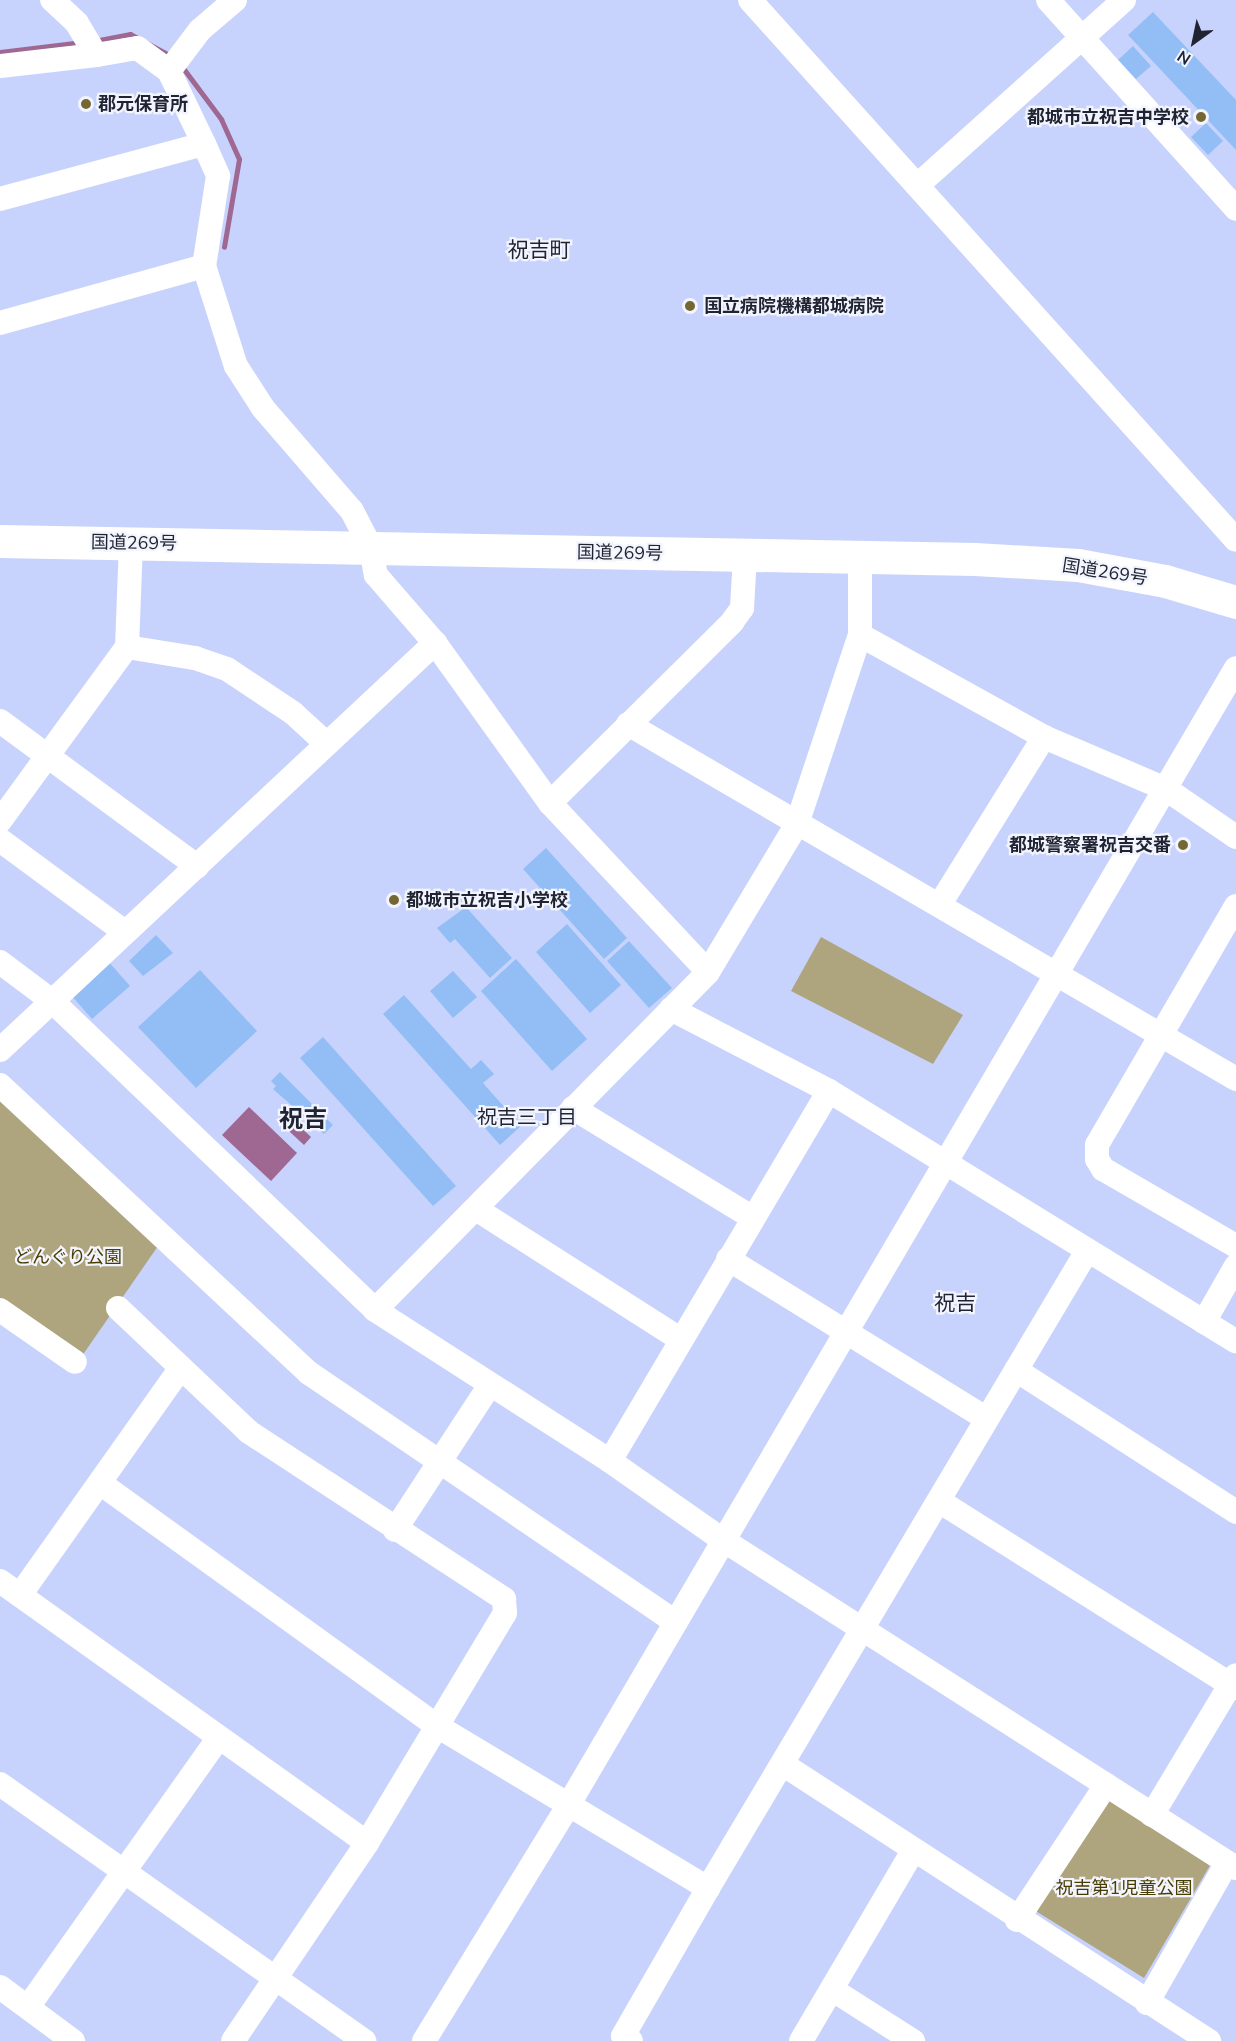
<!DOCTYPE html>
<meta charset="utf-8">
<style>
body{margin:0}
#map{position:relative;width:1236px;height:2041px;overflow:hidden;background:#c8d3fd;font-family:"Nunito Sans","Noto Sans JP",sans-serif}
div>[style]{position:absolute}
.green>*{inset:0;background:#aea47d}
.water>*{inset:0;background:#9e6893}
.stream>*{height:5px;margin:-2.5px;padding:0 2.5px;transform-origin:2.5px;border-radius:2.5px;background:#9e6893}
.building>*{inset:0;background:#93bef5}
.minor>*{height:24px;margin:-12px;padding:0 12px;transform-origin:12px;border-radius:12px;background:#fff}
.highway>*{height:33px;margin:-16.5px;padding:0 16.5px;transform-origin:16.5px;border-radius:16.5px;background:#fff}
.dots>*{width:16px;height:16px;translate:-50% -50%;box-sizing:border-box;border:3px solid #f3f5fe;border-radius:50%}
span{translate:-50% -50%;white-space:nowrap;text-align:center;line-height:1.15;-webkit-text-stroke:4.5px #f3f5fe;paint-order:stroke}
.poi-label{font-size:18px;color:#1f2332;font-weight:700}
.left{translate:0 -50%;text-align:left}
.right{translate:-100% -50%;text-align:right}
.street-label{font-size:18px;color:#1f2332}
.park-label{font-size:18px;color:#493c02}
.neighbourhood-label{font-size:20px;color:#1f2332}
.quarter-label{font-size:21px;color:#1f2332}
.district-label{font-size:24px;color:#1f2332;font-weight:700}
.north{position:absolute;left:1164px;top:12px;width:60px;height:60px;-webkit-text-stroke:4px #f3f5fe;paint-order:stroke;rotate:213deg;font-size:16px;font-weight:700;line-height:24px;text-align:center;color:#1f2332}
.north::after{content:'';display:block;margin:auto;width:21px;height:27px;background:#1f2332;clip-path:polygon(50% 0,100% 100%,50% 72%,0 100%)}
</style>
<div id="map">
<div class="green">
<i style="clip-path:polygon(821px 937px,963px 1015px,933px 1064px,791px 991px)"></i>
<i style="clip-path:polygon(0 1099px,158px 1246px,82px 1356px,0 1298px)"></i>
<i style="clip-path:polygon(1109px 1793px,1212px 1862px,1144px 1978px,1034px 1910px)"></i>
</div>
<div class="water">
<i style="clip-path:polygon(249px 1107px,297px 1153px,271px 1181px,222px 1135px)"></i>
<i style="clip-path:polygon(285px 1112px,311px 1137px,304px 1145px,277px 1120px)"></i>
</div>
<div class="stream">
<i style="left:94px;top:41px;width:37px;rotate:-11deg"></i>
<i style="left:130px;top:34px;width:47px;rotate:28.2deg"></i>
<i style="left:0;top:52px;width:83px;rotate:-7deg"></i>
<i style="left:180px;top:64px;width:69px;rotate:53.3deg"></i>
<i style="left:221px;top:119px;width:44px;rotate:65.8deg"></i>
<i style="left:239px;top:159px;width:89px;rotate:99.7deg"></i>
</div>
<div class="building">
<i style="clip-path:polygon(1153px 12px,1236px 100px,1236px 150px,1128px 35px)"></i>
<i style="clip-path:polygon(1133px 46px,1151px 66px,1136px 79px,1118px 60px)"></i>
<i style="clip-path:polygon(1206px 123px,1223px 141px,1208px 155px,1191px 137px)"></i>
<i style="clip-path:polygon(546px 848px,627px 938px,604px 959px,523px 869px)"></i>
<i style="clip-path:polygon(466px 907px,512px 958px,490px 978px,455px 939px,450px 943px,437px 928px)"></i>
<i style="clip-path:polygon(567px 924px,621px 985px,590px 1013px,536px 952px)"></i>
<i style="clip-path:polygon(156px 935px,173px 953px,143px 976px,129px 961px)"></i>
<i style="clip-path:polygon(629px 941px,672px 988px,649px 1008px,607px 961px)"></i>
<i style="clip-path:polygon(516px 959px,587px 1039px,552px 1071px,481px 991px)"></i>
<i style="clip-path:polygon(108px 961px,130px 986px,92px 1019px,70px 994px)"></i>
<i style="clip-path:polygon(200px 970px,257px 1031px,196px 1088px,138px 1027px)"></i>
<i style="clip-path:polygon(453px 971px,477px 997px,453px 1018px,430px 991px)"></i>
<i style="clip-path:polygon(404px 995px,471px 1069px,481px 1060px,494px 1074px,483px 1083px,521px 1126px,500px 1145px,383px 1014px)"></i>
<i style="clip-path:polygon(323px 1037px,456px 1186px,433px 1206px,300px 1058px)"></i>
<i style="clip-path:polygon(280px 1072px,333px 1125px,324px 1134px,273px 1089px,276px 1086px,271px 1081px)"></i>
</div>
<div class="minor">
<i style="left:750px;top:0;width:726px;rotate:48.01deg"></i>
<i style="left:1048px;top:0;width:281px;rotate:48deg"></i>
<i style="left:0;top:66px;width:97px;rotate:-6.5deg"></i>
<i style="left:169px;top:71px;width:51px;rotate:-52.9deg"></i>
<i style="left:200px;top:30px;width:46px;rotate:-40.6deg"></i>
<i style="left:204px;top:144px;width:35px;rotate:66deg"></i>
<i style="left:218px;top:176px;width:91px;rotate:98.8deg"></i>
<i style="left:204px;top:266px;width:105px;rotate:72.3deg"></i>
<i style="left:236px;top:366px;width:50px;rotate:57.3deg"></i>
<i style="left:263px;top:408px;width:136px;rotate:49.2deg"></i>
<i style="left:352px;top:511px;width:42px;rotate:62.8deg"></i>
<i style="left:371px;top:548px;width:27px;rotate:80deg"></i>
<i style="left:376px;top:575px;width:90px;rotate:49.1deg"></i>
<i style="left:435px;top:643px;width:197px;rotate:54.3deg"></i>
<i style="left:550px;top:803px;width:231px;rotate:46.9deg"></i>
<i style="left:920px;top:183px;width:274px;rotate:-41.9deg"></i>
<i style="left:0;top:199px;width:211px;rotate:-15.1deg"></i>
<i style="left:204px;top:144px;width:81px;rotate:-115.6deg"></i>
<i style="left:169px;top:71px;width:39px;rotate:-144deg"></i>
<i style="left:137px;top:48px;width:42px;rotate:170.3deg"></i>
<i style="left:96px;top:55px;width:37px;rotate:-121deg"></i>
<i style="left:77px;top:23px;width:34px;rotate:-137deg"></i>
<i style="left:0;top:323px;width:212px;rotate:-15.6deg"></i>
<i style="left:860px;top:635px;width:210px;rotate:29deg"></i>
<i style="left:1044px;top:737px;width:133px;rotate:23.1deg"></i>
<i style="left:1166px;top:789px;width:85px;rotate:34.4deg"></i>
<i style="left:127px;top:647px;width:104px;rotate:-87.8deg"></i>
<i style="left:0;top:721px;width:245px;rotate:36.4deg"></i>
<i style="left:628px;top:724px;width:704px;rotate:30.28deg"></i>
<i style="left:550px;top:803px;width:257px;rotate:-44.8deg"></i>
<i style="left:732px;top:622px;width:17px;rotate:-54deg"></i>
<i style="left:742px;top:608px;width:52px;rotate:-86.7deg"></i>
<i style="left:0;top:821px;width:215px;rotate:-53.9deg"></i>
<i style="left:127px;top:647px;width:69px;rotate:9.2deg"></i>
<i style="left:195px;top:658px;width:34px;rotate:19deg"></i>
<i style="left:227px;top:669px;width:79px;rotate:33.7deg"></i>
<i style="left:293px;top:713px;width:46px;rotate:42.4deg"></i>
<i style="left:0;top:840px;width:155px;rotate:36.4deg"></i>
<i style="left:940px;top:904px;width:197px;rotate:-58.1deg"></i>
<i style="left:1236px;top:906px;width:276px;rotate:120.2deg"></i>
<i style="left:1097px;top:1145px;width:14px;rotate:90deg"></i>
<i style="left:1097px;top:1159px;width:12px;rotate:59deg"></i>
<i style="left:1103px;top:1169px;width:154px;rotate:30.1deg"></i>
<i style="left:0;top:962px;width:65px;rotate:36.9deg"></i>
<i style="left:52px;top:1001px;width:447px;rotate:43.7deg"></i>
<i style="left:375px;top:1310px;width:279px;rotate:32.7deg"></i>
<i style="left:610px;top:1461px;width:138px;rotate:35deg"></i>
<i style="left:723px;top:1540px;width:609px;rotate:32.59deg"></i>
<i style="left:671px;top:1009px;width:178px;rotate:27.4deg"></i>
<i style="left:829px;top:1091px;width:478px;rotate:31.6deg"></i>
<i style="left:0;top:1050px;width:596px;rotate:-43.1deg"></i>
<i style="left:0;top:1085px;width:422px;rotate:43deg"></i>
<i style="left:309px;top:1373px;width:443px;rotate:34.2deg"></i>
<i style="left:573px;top:1108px;width:211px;rotate:31.4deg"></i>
<i style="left:476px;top:1209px;width:242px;rotate:32.5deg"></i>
<i style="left:728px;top:1259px;width:304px;rotate:31.7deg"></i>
<i style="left:118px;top:1308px;width:180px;rotate:43.4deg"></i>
<i style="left:249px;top:1432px;width:305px;rotate:33.2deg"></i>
<i style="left:504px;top:1599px;width:14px;rotate:86deg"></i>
<i style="left:505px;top:1613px;width:268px;rotate:121deg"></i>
<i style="left:367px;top:1843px;width:239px;rotate:124.1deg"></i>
<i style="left:0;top:1310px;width:91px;rotate:34.7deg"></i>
<i style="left:375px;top:1310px;width:474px;rotate:-45.4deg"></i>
<i style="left:708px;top:972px;width:173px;rotate:-59deg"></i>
<i style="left:797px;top:824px;width:199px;rotate:-71.6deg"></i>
<i style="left:860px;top:635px;width:79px;rotate:-90deg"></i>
<i style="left:1204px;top:1322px;width:64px;rotate:-60.3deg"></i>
<i style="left:1016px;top:1370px;width:262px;rotate:32.8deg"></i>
<i style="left:610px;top:1461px;width:430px;rotate:-59.4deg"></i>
<i style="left:100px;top:1483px;width:415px;rotate:35.8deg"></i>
<i style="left:437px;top:1726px;width:316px;rotate:30.9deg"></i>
<i style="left:939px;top:1501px;width:351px;rotate:32.2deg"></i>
<i style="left:395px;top:1530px;width:173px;rotate:-56.8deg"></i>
<i style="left:0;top:1581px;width:451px;rotate:35.5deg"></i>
<i style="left:20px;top:1595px;width:277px;rotate:-54.7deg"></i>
<i style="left:784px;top:1765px;width:507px;rotate:33deg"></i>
<i style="left:0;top:1784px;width:446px;rotate:35.2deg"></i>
<i style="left:1152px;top:1815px;width:163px;rotate:-59deg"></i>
<i style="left:1017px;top:1920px;width:162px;rotate:-56.6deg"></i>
<i style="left:0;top:1987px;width:91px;rotate:36.5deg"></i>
<i style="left:833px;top:1990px;width:95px;rotate:32.5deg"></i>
<i style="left:1147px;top:2003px;width:161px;rotate:-60.3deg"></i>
<i style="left:28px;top:2007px;width:329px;rotate:-54.7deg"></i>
<i style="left:424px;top:2041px;width:278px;rotate:-58.5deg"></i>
<i style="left:569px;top:1804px;width:1317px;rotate:-59.58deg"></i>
<i style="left:631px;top:2041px;width:9px;rotate:-148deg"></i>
<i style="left:623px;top:2036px;width:171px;rotate:-60.1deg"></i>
<i style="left:708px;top:1888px;width:741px;rotate:-59.25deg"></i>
<i style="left:801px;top:2041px;width:221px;rotate:-59.5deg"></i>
</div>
<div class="highway">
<i style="left:0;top:541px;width:975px;rotate:1.06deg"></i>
<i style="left:975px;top:559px;width:103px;rotate:3.3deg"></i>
<i style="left:1078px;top:565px;width:88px;rotate:10.4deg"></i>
<i style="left:1165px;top:581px;width:74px;rotate:16.5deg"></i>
</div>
<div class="dots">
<i style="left:86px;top:104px;background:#756734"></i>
<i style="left:1201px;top:117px;background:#756734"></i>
<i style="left:690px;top:306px;background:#756734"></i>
<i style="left:1183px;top:845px;background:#756734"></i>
<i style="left:394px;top:900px;background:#756734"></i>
</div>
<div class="poi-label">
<span class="left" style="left:98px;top:104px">郡元保育所</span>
<span class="right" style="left:1189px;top:117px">都城市立祝吉中学校</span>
<span class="left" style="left:704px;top:306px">国立病院機構都城病院</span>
<span class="right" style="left:1171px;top:845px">都城警察署祝吉交番</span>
<span class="left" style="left:406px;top:900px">都城市立祝吉小学校</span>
</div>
<div class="street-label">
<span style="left:134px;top:543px;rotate:1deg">国道269号</span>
<span style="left:620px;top:553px;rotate:1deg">国道269号</span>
<span style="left:1105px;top:572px;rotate:9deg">国道269号</span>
</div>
<div class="park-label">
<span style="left:68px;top:1257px">どんぐり公園</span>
<span style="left:1124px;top:1888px">祝吉第1児童公園</span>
</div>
<div class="neighbourhood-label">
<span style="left:527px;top:1117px">祝吉三丁目</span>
</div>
<div class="quarter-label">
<span style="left:539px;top:250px">祝吉町</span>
<span style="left:955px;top:1303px">祝吉</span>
</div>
<div class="district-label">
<span style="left:303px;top:1120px">祝吉</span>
</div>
<div class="north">N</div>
</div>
